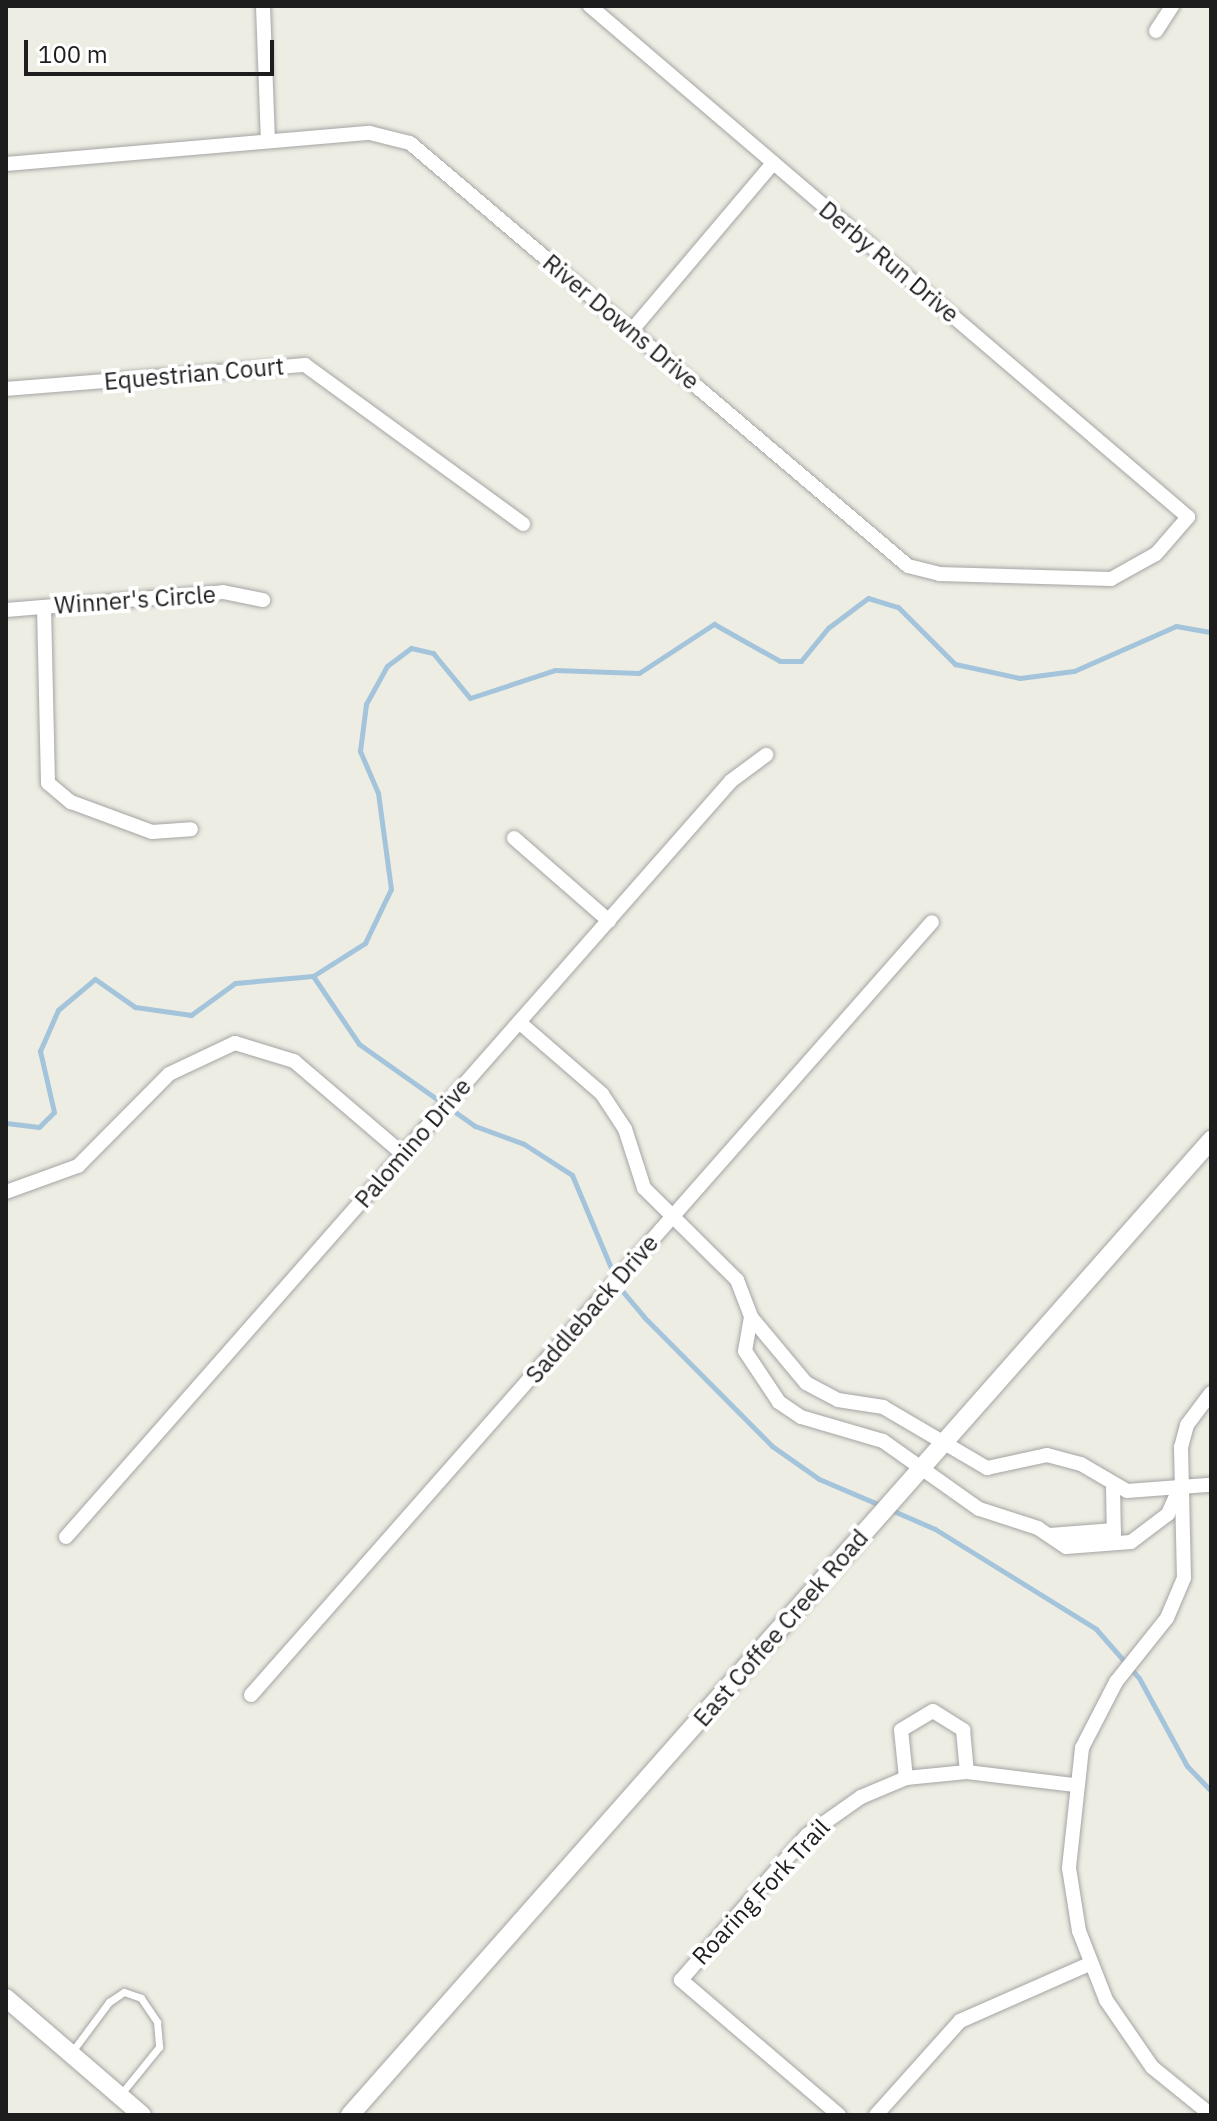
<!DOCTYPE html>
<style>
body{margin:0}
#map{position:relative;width:1217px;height:2121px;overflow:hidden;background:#eeede3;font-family:"IBM Plex Sans",sans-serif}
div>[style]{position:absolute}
.stream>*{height:5px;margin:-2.5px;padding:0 2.5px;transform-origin:2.5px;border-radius:2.5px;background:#a4c4db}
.roads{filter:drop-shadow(0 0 2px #a4a4a4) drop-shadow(0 0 2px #a4a4a4)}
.service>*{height:7px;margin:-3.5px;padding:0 3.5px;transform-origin:3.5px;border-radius:3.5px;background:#fff}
.minor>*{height:14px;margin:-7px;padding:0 7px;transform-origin:7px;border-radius:7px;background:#fff}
.tertiary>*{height:18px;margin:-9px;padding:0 9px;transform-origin:9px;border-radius:9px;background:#fff}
span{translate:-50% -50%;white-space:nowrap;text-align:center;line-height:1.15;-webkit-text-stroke:8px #fff;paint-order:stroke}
.street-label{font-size:24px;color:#1d1d1d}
.frame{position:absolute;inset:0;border:8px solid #1d1d1d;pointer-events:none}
.scale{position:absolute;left:24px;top:40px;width:250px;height:36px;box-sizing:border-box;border:4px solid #1d1d1d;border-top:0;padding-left:10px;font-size:24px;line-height:28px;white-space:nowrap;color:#1d1d1d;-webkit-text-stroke:6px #fff;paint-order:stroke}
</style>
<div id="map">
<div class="stream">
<i style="left:313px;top:976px;width:82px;rotate:55.9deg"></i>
<i style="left:359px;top:1044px;width:142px;rotate:35.3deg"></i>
<i style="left:475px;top:1126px;width:52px;rotate:20.2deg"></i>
<i style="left:524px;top:1144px;width:57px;rotate:32.9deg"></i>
<i style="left:572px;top:1175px;width:121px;rotate:67.2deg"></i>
<i style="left:619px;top:1287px;width:39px;rotate:50deg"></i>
<i style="left:644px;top:1317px;width:182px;rotate:45.2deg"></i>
<i style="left:772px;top:1446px;width:57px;rotate:35.1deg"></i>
<i style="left:819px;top:1479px;width:66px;rotate:23.1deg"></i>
<i style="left:6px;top:1123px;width:33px;rotate:7deg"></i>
<i style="left:39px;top:1127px;width:21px;rotate:-45deg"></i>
<i style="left:54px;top:1112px;width:63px;rotate:-102.9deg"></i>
<i style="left:40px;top:1051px;width:45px;rotate:-66.3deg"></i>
<i style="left:58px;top:1010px;width:48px;rotate:-40deg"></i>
<i style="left:95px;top:979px;width:49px;rotate:35deg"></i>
<i style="left:135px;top:1007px;width:57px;rotate:8.1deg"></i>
<i style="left:191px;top:1015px;width:54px;rotate:-36deg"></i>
<i style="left:235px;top:983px;width:78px;rotate:-5.1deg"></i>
<i style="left:313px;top:976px;width:62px;rotate:-32.4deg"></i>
<i style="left:365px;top:943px;width:60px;rotate:-64.3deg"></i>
<i style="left:391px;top:889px;width:97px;rotate:-97.7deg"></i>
<i style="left:378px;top:793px;width:46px;rotate:-113.2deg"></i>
<i style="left:360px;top:751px;width:47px;rotate:-82.7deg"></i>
<i style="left:366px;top:704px;width:43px;rotate:-61.1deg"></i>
<i style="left:387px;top:666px;width:30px;rotate:-37deg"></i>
<i style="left:411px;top:648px;width:23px;rotate:13deg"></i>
<i style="left:433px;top:653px;width:58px;rotate:50.6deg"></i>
<i style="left:470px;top:698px;width:89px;rotate:-18.2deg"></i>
<i style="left:555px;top:670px;width:84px;rotate:2deg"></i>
<i style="left:639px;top:673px;width:90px;rotate:-33.2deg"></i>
<i style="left:714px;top:624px;width:76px;rotate:29.3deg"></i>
<i style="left:780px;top:661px;width:21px"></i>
<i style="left:801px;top:661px;width:43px;rotate:-50.7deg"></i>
<i style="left:828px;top:628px;width:50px;rotate:-36.9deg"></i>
<i style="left:868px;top:598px;width:31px;rotate:17deg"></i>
<i style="left:898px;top:607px;width:81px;rotate:45deg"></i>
<i style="left:955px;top:664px;width:66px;rotate:12.2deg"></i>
<i style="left:1020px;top:678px;width:54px;rotate:-7.4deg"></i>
<i style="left:1074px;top:671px;width:111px;rotate:-23.8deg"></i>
<i style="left:1176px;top:626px;width:36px;rotate:10deg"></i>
<i style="left:889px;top:1509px;width:50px;rotate:23.5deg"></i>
<i style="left:935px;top:1529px;width:190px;rotate:31.8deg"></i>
<i style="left:1096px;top:1629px;width:65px;rotate:48.7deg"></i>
<i style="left:1139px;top:1678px;width:100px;rotate:61.4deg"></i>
<i style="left:1187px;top:1766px;width:35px;rotate:46deg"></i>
</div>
<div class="roads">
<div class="service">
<i style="left:71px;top:2053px;width:64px;rotate:-53.3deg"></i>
<i style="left:109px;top:2002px;width:18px;rotate:-34deg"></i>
<i style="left:124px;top:1992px;width:18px;rotate:19deg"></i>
<i style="left:141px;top:1998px;width:29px;rotate:56deg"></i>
<i style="left:157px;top:2022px;width:25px;rotate:85deg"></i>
<i style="left:159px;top:2047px;width:60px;rotate:129deg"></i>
</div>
<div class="minor">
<i style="left:263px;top:6px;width:135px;rotate:87.9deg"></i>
<i style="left:1156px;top:31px;width:30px;rotate:-57deg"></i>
<i style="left:6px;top:164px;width:365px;rotate:-4.9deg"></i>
<i style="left:370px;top:133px;width:41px;rotate:14deg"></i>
<i style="left:410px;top:143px;width:653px;rotate:40.34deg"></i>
<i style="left:908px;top:566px;width:32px;rotate:14deg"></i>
<i style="left:939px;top:574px;width:172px;rotate:1.7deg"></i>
<i style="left:1111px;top:579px;width:51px;rotate:-29.1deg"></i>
<i style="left:1156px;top:554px;width:49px;rotate:-49.1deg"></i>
<i style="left:1188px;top:517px;width:787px;rotate:-139.49deg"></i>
<i style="left:632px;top:330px;width:219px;rotate:-49.8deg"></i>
<i style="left:6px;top:389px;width:300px;rotate:-4.6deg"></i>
<i style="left:305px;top:365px;width:270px;rotate:36.1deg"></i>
<i style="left:44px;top:607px;width:176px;rotate:88.7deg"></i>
<i style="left:48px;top:783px;width:30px;rotate:40deg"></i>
<i style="left:71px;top:802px;width:86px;rotate:20.3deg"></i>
<i style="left:152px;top:832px;width:39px;rotate:-4deg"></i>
<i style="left:6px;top:610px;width:218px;rotate:-4.7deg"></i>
<i style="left:223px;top:592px;width:41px;rotate:11.3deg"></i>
<i style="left:514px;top:838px;width:126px;rotate:41.1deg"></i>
<i style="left:519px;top:1022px;width:110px;rotate:40.9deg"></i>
<i style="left:602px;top:1094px;width:42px;rotate:56.7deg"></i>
<i style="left:625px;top:1129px;width:62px;rotate:72.1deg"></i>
<i style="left:644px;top:1188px;width:131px;rotate:44.7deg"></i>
<i style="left:737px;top:1280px;width:40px;rotate:69deg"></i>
<i style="left:751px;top:1317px;width:86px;rotate:50.2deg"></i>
<i style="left:806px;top:1383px;width:36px;rotate:28deg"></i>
<i style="left:838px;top:1400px;width:46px;rotate:8.8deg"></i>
<i style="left:883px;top:1407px;width:121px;rotate:30.4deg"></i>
<i style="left:987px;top:1468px;width:61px;rotate:-12.2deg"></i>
<i style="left:1047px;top:1455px;width:35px;rotate:15deg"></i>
<i style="left:1081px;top:1464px;width:53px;rotate:30.4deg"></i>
<i style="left:1127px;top:1491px;width:53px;rotate:-4.3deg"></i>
<i style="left:1180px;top:1487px;width:30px;rotate:114deg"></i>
<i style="left:1168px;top:1514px;width:46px;rotate:142.9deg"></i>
<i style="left:1131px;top:1542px;width:65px;rotate:175.6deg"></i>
<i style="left:1066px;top:1547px;width:34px;rotate:-146deg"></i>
<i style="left:1038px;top:1528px;width:62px;rotate:-162.1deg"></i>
<i style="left:979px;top:1509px;width:118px;rotate:-144.7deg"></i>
<i style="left:883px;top:1441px;width:85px;rotate:-163.7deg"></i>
<i style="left:801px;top:1417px;width:27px;rotate:-146deg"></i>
<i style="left:779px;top:1402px;width:61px;rotate:-123.7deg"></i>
<i style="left:745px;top:1351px;width:35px;rotate:-80deg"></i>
<i style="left:6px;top:1192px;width:77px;rotate:-19.9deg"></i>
<i style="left:78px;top:1166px;width:129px;rotate:-45.3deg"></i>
<i style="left:169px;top:1074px;width:73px;rotate:-25.2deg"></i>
<i style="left:235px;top:1043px;width:62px;rotate:17deg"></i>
<i style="left:294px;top:1061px;width:143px;rotate:40.5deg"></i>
<i style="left:1211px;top:1393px;width:40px;rotate:127deg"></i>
<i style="left:1187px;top:1425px;width:23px;rotate:105deg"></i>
<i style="left:1181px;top:1447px;width:131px;rotate:88.7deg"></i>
<i style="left:1184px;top:1578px;width:43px;rotate:113deg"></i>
<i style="left:1167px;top:1618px;width:82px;rotate:128.6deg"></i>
<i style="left:1116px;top:1682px;width:74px;rotate:117.3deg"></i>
<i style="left:1082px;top:1748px;width:121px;rotate:96.2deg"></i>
<i style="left:1069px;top:1868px;width:64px;rotate:81deg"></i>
<i style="left:1079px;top:1931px;width:74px;rotate:68.6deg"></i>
<i style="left:1106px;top:2000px;width:81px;rotate:55.5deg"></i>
<i style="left:1152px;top:2067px;width:76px;rotate:39.1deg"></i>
<i style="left:1113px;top:1487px;width:50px;rotate:88.9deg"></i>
<i style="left:1180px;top:1487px;width:31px;rotate:-4deg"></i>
<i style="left:1050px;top:1535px;width:64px;rotate:-4.5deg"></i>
<i style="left:66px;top:1537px;width:1007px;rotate:-48.66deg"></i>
<i style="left:731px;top:781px;width:44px;rotate:-36.6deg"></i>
<i style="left:251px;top:1695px;width:1030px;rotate:-48.62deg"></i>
<i style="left:906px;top:1778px;width:48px;rotate:-95.9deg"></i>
<i style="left:901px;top:1730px;width:37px;rotate:-31deg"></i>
<i style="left:933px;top:1711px;width:36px;rotate:32deg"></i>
<i style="left:963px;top:1730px;width:42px;rotate:84.6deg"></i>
<i style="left:839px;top:2115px;width:208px;rotate:-139.5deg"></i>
<i style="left:681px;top:1980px;width:192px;rotate:-49deg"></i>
<i style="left:807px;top:1835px;width:66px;rotate:-35.1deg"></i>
<i style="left:861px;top:1797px;width:49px;rotate:-22.9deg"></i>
<i style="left:906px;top:1778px;width:61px;rotate:-5.6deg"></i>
<i style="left:967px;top:1772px;width:109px;rotate:6.9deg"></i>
<i style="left:876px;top:2115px;width:126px;rotate:-48.2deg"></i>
<i style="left:960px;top:2021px;width:141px;rotate:-23.8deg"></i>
</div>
<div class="tertiary">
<i style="left:6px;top:1998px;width:179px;rotate:40.7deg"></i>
<i style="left:350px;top:2115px;width:1301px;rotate:-48.55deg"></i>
</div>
</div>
<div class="street-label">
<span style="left:889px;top:262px;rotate:40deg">Derby Run Drive</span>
<span style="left:621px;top:322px;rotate:40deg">River Downs Drive</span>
<span style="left:194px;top:374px;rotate:-5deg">Equestrian Court</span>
<span style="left:135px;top:600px;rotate:-4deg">Winner's Circle</span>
<span style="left:413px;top:1143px;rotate:-49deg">Palomino Drive</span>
<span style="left:592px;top:1309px;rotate:-49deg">Saddleback Drive</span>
<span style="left:781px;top:1628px;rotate:-49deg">East Coffee Creek Road</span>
<span style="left:761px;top:1892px;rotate:-47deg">Roaring Fork Trail</span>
</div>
<div class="frame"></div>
<div class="scale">100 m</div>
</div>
